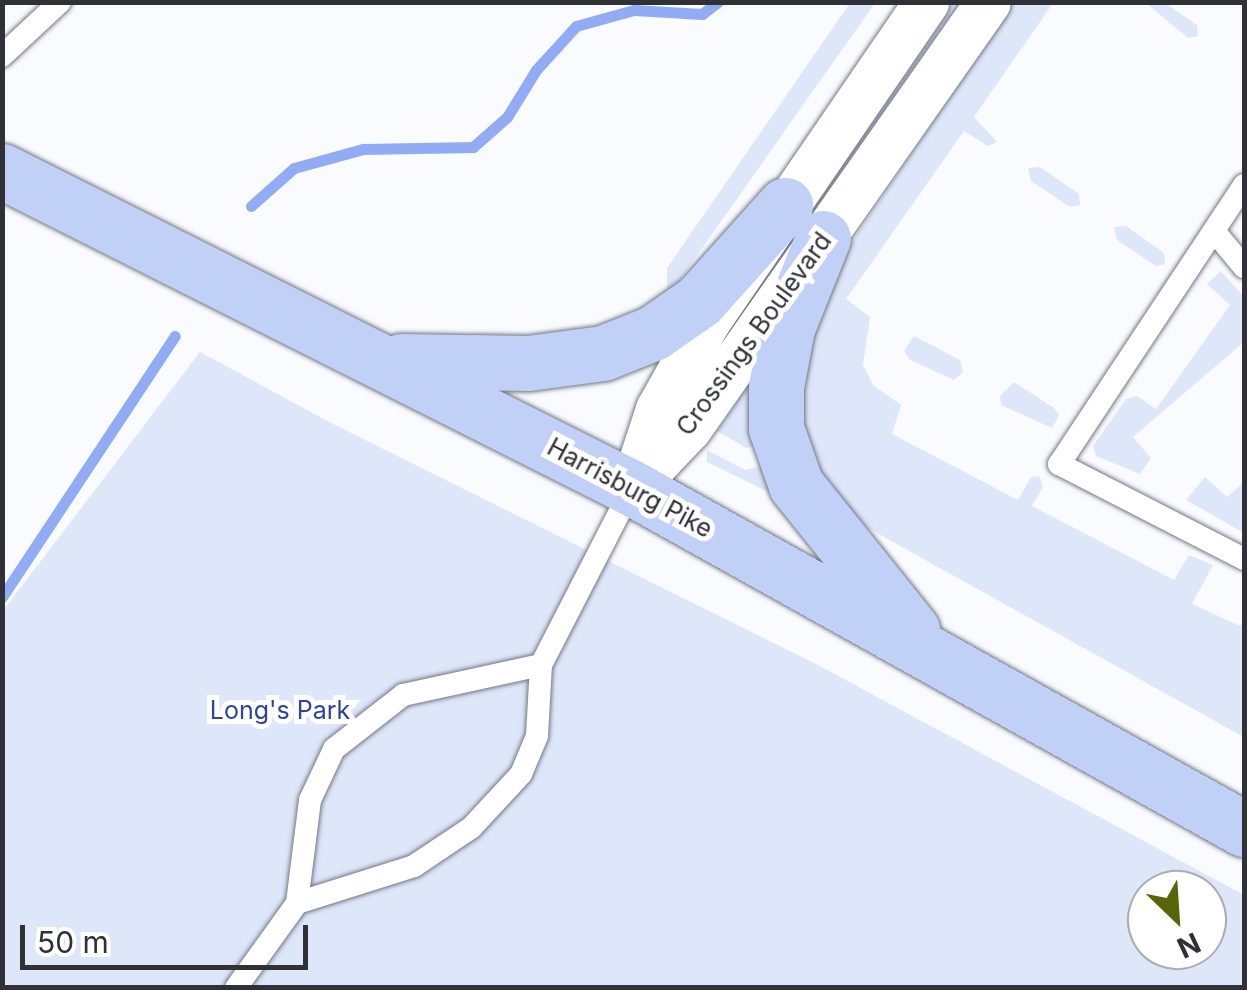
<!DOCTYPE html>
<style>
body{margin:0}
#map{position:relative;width:1247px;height:990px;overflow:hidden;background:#fafbfe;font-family:Inter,sans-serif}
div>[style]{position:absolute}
.green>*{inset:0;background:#dee6fa}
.stream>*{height:11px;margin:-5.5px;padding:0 5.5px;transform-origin:5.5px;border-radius:5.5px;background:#91acf4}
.roads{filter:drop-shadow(0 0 2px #737884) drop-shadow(0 0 2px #737884)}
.service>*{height:22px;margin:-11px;padding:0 11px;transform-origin:11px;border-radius:11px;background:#fff}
.minor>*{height:45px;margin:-22.5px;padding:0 22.5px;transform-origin:22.5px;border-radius:22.5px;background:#fff}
.primary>*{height:55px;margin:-27.5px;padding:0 27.5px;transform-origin:27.5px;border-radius:27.5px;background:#c1d0f7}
span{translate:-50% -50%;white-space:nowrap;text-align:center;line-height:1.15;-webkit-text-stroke:10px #fff;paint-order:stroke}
.street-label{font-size:25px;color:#2f3136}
.park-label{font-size:25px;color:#2e4699}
.frame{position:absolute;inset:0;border:5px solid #2f3136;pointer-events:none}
.north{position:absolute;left:1127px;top:870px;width:100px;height:100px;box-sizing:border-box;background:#fff;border:2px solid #acadaf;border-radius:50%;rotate:155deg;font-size:28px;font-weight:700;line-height:40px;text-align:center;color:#2f3136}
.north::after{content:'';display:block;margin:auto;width:35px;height:45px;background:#586508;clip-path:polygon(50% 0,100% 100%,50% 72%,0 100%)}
.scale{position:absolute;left:20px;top:925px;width:288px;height:45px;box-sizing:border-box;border:5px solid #2f3136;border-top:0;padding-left:12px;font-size:30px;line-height:35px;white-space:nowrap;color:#2f3136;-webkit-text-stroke:8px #fff;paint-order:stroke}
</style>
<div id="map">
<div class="green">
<i style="clip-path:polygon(850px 3px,875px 3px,667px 298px,667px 268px)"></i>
<i style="clip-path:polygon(952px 3px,961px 3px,708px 363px)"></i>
<i style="clip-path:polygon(1013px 3px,1053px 3px,974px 117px,997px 142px,988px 146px,964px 131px,846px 299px,870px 317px,863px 365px,873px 385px,901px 405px,892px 434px,1018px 500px,1031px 477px,1039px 476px,1043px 487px,1032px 506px,1174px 580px,1189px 555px,1213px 565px,1192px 604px,1240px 626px,1244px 618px,1244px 737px,859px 523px,821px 487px,792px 387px,840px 260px)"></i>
<i style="clip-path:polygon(1146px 3px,1165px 3px,1197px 25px,1198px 36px,1188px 38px)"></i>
<i style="clip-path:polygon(1040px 167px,1079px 194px,1080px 205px,1070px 207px,1031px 181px,1028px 168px)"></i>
<i style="clip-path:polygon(1126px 226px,1164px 253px,1165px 264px,1156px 266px,1117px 240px,1114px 227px)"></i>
<i style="clip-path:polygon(1221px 271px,1244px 297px,1244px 342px,1133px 437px,1151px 458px,1140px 474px,1096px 456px,1093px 446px,1126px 399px,1137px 396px,1156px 409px,1230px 305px,1207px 284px)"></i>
<i style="clip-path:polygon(914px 336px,960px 360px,963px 372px,954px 380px,910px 360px,904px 351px)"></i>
<i style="clip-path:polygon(evenodd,200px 352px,335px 425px,816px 664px,1244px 895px,1244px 987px,3px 987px,2px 612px,200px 352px,1147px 890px,1207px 890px,1207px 950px,1147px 950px,1147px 890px)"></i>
<i style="clip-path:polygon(751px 379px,756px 446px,746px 448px,717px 431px)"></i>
<i style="clip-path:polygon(1014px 382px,1054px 408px,1059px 415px,1052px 428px,1001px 405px,1000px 396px)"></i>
<i style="clip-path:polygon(707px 450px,745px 470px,763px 466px,770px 493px,707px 462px)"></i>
<i style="clip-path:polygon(1205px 477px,1227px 497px,1244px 482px,1244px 533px,1186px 500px)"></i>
</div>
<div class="stream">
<i style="left:251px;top:206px;width:57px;rotate:-41.5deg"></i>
<i style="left:294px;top:168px;width:72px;rotate:-15.4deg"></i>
<i style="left:363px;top:149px;width:110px;rotate:-1deg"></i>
<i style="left:473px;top:147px;width:45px;rotate:-41.4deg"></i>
<i style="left:507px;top:117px;width:55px;rotate:-58.3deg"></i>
<i style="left:536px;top:70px;width:59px;rotate:-47.7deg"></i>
<i style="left:576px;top:26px;width:60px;rotate:-15.4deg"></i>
<i style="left:634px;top:10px;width:68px;rotate:3.4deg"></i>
<i style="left:702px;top:14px;width:20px;rotate:-37deg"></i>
<i style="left:2px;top:597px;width:313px;rotate:-56.5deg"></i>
</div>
<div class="roads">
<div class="service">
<i style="left:2px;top:56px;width:79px;rotate:-43deg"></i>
<i style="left:1244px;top:185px;width:335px;rotate:123.5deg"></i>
<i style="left:1059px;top:464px;width:208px;rotate:27.2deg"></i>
<i style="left:1214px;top:231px;width:47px;rotate:50.2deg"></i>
<i style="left:297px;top:903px;width:123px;rotate:-17.5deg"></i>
<i style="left:414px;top:866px;width:69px;rotate:-33.7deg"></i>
<i style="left:471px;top:828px;width:74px;rotate:-47.2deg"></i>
<i style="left:521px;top:774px;width:41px;rotate:-67.2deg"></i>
<i style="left:537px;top:736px;width:71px;rotate:-86.8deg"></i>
<i style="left:541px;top:665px;width:199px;rotate:-62.8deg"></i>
<i style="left:236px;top:988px;width:105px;rotate:-54.3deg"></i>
<i style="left:297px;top:903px;width:104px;rotate:-82.8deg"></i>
<i style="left:310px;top:800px;width:56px;rotate:-64.8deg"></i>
<i style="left:334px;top:749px;width:88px;rotate:-38deg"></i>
<i style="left:403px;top:695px;width:141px;rotate:-12.3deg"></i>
</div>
<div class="minor">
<i style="left:636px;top:476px;width:71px;rotate:-71.8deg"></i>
<i style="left:658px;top:409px;width:100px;rotate:-60.6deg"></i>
<i style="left:707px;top:322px;width:388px;rotate:-55.6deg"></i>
<i style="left:632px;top:488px;width:83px;rotate:-46.5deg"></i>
<i style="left:689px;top:428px;width:520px;rotate:-54.94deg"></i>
</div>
<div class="primary">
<i style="left:2px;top:171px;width:705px;rotate:26.71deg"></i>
<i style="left:632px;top:488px;width:701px;rotate:29.13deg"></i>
<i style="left:823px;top:238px;width:97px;rotate:111.8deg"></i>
<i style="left:787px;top:328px;width:60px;rotate:100.6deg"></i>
<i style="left:776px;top:387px;width:41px;rotate:90deg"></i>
<i style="left:776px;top:428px;width:60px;rotate:70.7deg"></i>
<i style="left:796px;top:485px;width:186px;rotate:51.3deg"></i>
<i style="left:401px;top:361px;width:127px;rotate:0.9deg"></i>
<i style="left:528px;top:363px;width:76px;rotate:-7.6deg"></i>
<i style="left:603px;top:353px;width:54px;rotate:-21.8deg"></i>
<i style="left:653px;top:333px;width:56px;rotate:-34.8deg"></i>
<i style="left:699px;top:301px;width:129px;rotate:-48.1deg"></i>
</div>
</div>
<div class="street-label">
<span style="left:754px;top:334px;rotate:-54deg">Crossings Boulevard</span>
<span style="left:630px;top:488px;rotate:28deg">Harrisburg Pike</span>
</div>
<div class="park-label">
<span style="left:280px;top:710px">Long's Park</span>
</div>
<div class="frame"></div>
<div class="north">N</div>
<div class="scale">50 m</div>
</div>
